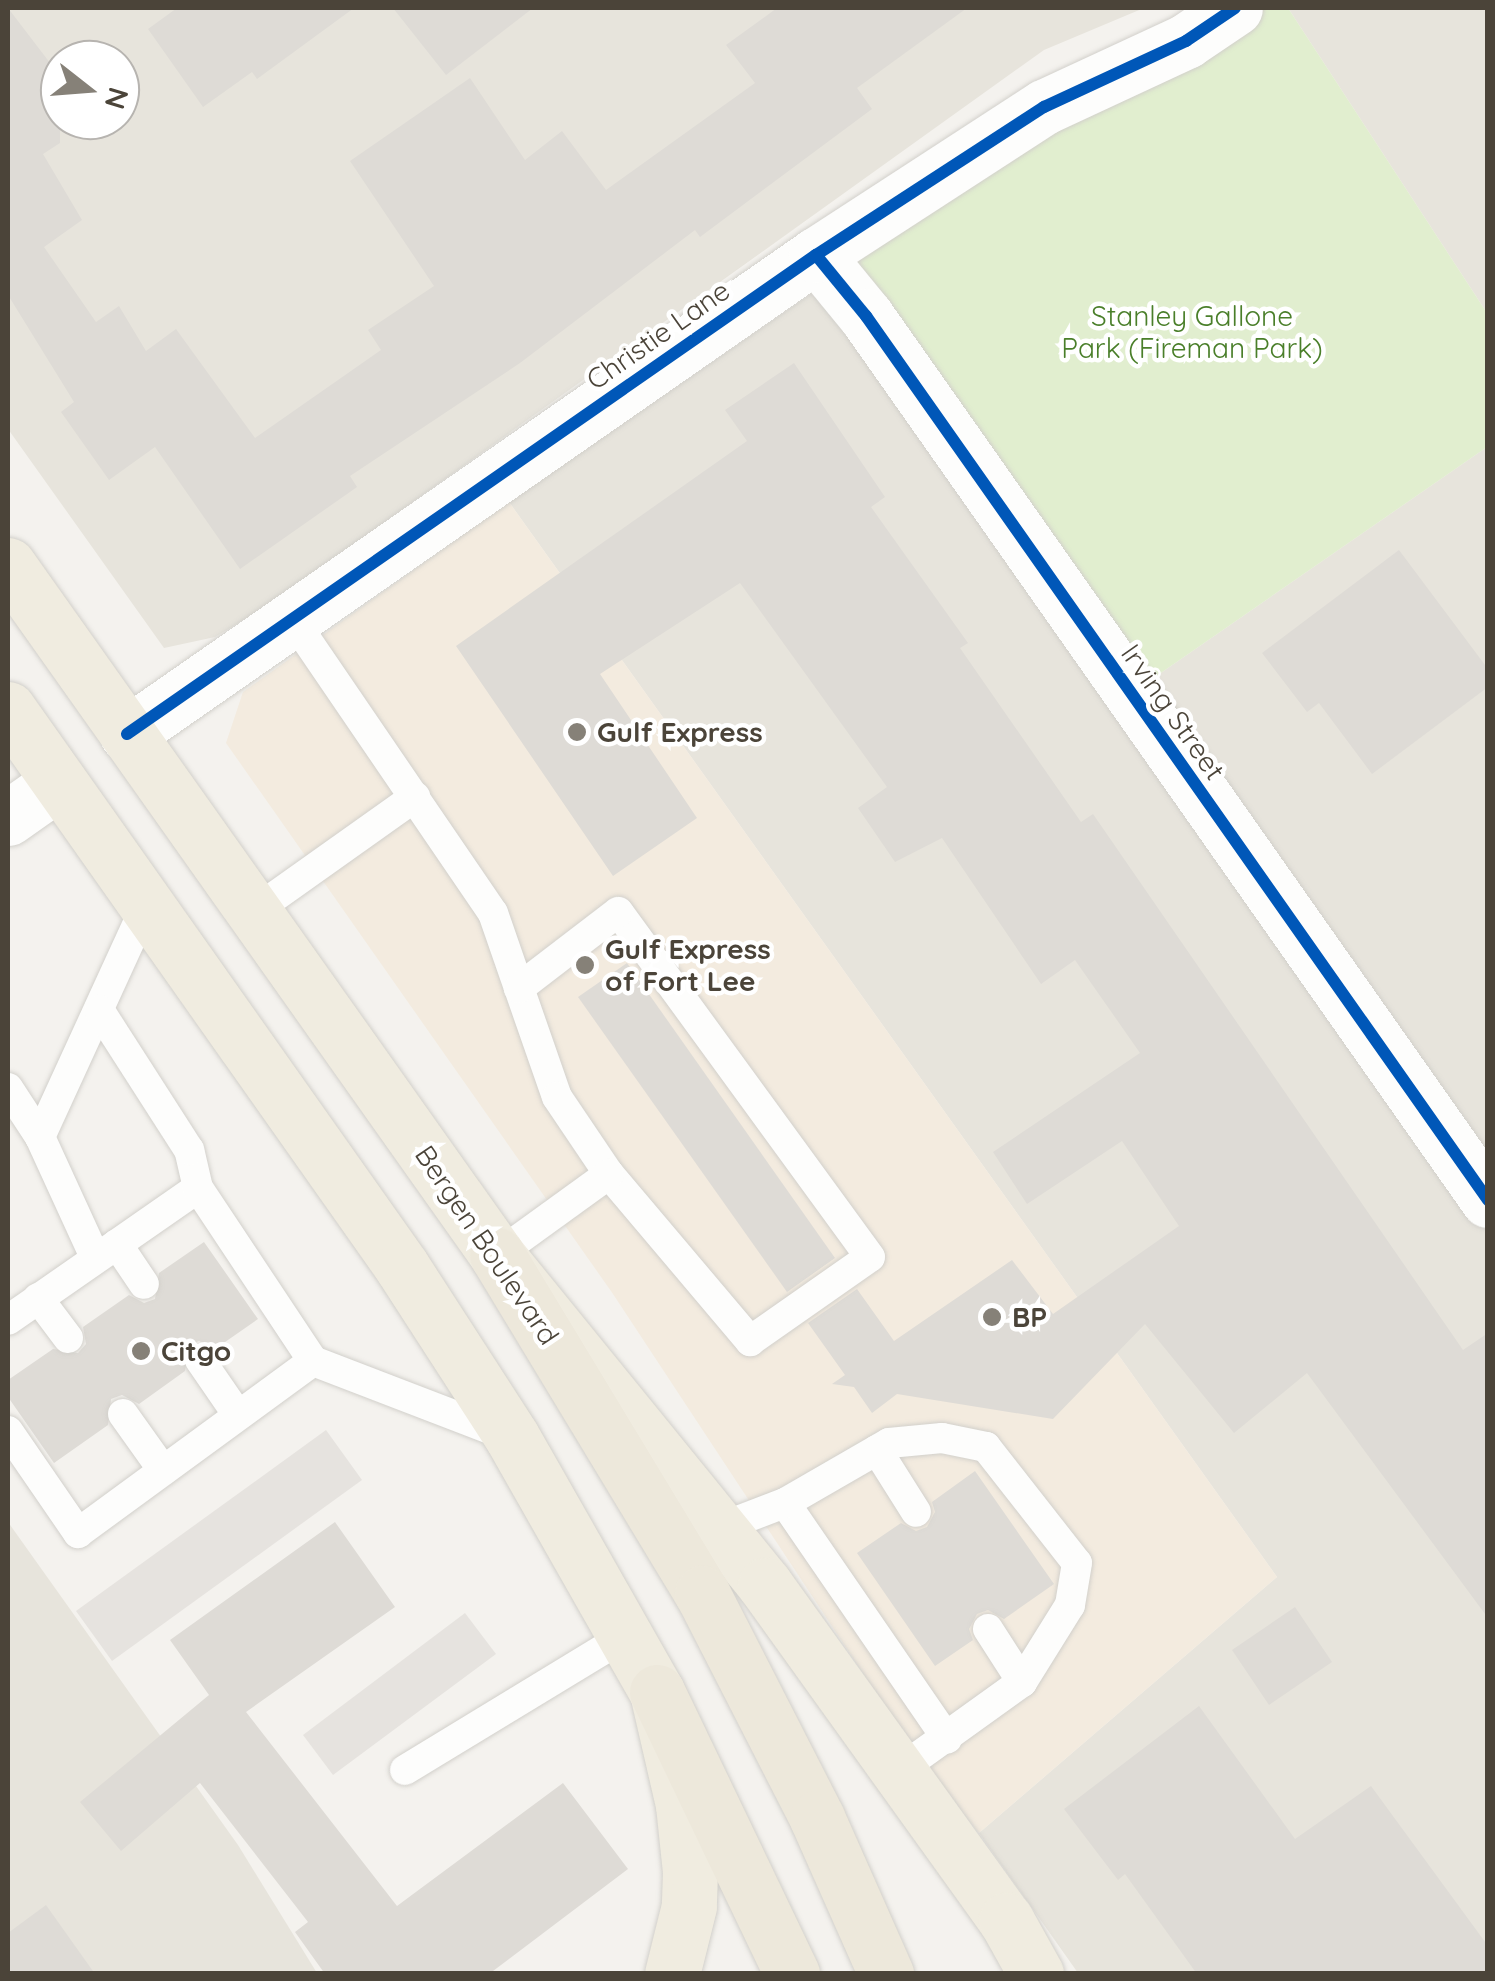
<!DOCTYPE html>
<style>
body{margin:0}
#map{position:relative;width:1495px;height:1981px;overflow:hidden;background:#f4f2ee;font-family:Quicksand,sans-serif}
div>[style]{position:absolute}
.residential>*{inset:0;background:#e7e4dc}
.commercial>*{inset:0;background:#f3ebdf}
.green>*{inset:0;background:#e1eecf}
.parking>*{inset:0;background:#e6e3df}
.building>*{inset:0;background:#dedbd6}
.roads{filter:drop-shadow(0 0 2px #d2d0cb) drop-shadow(0 0 2px #d2d0cb)}
.service>*{height:30px;margin:-15px;padding:0 15px;transform-origin:15px;border-radius:15px;background:#fdfdfc}
.minor>*{height:55px;margin:-27.5px;padding:0 27.5px;transform-origin:27.5px;border-radius:27.5px;background:#fdfdfc}
.trunk>*{height:55px;margin:-27.5px;padding:0 27.5px;transform-origin:27.5px;border-radius:27.5px;background:#f0ece0}
.motorway>*{height:55px;margin:-27.5px;padding:0 27.5px;transform-origin:27.5px;border-radius:27.5px;background:#ede8db}
.cycleway>*{height:12px;margin:-6px;padding:0 6px;transform-origin:6px;border-radius:6px;background:#0057b8}
.dots>*{width:28px;height:28px;translate:-50% -50%;box-sizing:border-box;border:5px solid #fff;border-radius:50%}
span{translate:-50% -50%;white-space:nowrap;text-align:center;line-height:1.15;-webkit-text-stroke:9px #fff;paint-order:stroke}
.park-label{font-size:28px;color:#4a7f2a}
.street-label{font-size:28px;color:#4b4439}
.poi-label{font-size:28px;color:#4b4439;font-weight:700}
.left{translate:0 -50%;text-align:left}
.frame{position:absolute;inset:0;border:10px solid #4b4439;pointer-events:none}
.north{position:absolute;left:40px;top:40px;width:100px;height:100px;box-sizing:border-box;background:#fff;border:2px solid #b7b4b0;border-radius:50%;rotate:107deg;font-size:28px;font-weight:700;line-height:40px;text-align:center;color:#4b4439}
.north::after{content:'';display:block;margin:auto;width:35px;height:45px;background:#868178;clip-path:polygon(50% 0,100% 100%,50% 72%,0 100%)}
</style>
<div id="map">
<div class="residential">
<i style="clip-path:polygon(evenodd,8px 8px,1144px 8px,1044px 50px,276px 600px,215px 637px,164px 648px,8px 429px,8px 8px,60px 60px,120px 60px,120px 120px,60px 120px,60px 60px)"></i>
<i style="clip-path:polygon(1288px 8px,1487px 8px,1487px 313px)"></i>
<i style="clip-path:polygon(811px 294px,844px 314px,1487px 1213px,1487px 1973px,1078px 1973px,979px 1833px,1277px 1577px,509px 502px)"></i>
<i style="clip-path:polygon(1487px 447px,1487px 1200px,1129px 695px)"></i>
<i style="clip-path:polygon(8px 1522px,238px 1845px,317px 1973px,8px 1973px)"></i>
</div>
<div class="commercial">
<i style="clip-path:polygon(509px 502px,1277px 1577px,979px 1833px,926px 1769px,613px 1294px,226px 743px,243px 692px)"></i>
</div>
<div class="green">
<i style="clip-path:polygon(1235px 8px,1288px 8px,1487px 313px,1487px 447px,1129px 695px,816px 255px)"></i>
</div>
<div class="parking">
<i style="clip-path:polygon(326px 1430px,362px 1480px,112px 1661px,76px 1611px)"></i>
<i style="clip-path:polygon(465px 1613px,496px 1654px,333px 1775px,303px 1735px)"></i>
</div>
<div class="building">
<i style="clip-path:polygon(8px 8px,60px 76px,60px 143px,43px 154px,82px 220px,44px 247px,96px 322px,119px 306px,146px 351px,176px 329px,255px 438px,381px 350px,368px 330px,434px 286px,350px 161px,470px 78px,525px 160px,562px 131px,606px 190px,755px 83px,726px 45px,777px 8px,967px 8px,857px 88px,872px 109px,700px 237px,695px 230px,520px 363px,350px 476px,357px 487px,240px 569px,155px 447px,109px 480px,61px 412px,74px 402px,8px 295px)"></i>
<i style="clip-path:polygon(177px 8px,354px 8px,257px 79px,252px 72px,203px 107px,148px 29px)"></i>
<i style="clip-path:polygon(393px 8px,533px 8px,446px 75px)"></i>
<i style="clip-path:polygon(794px 363px,885px 497px,871px 507px,968px 643px,960px 648px,1081px 822px,1093px 814px,1463px 1350px,1488px 1333px,1488px 1618px,1307px 1373px,1234px 1433px,1145px 1324px,1053px 1419px,897px 1394px,872px 1413px,854px 1387px,832px 1384px,845px 1375px,808px 1323px,857px 1289px,894px 1341px,1012px 1260px,1053px 1314px,1179px 1226px,1122px 1141px,1027px 1204px,993px 1152px,1140px 1053px,1075px 960px,1041px 984px,942px 838px,895px 862px,858px 808px,887px 787px,740px 583px,600px 674px,697px 818px,613px 876px,456px 646px,747px 441px,725px 410px)"></i>
<i style="clip-path:polygon(1399px 550px,1488px 669px,1488px 687px,1372px 774px,1319px 703px,1307px 712px,1262px 653px)"></i>
<i style="clip-path:polygon(627px 963px,835px 1258px,787px 1292px,578px 997px)"></i>
<i style="clip-path:polygon(204px 1242px,258px 1319px,215px 1349px,199px 1341px,189px 1345px,185px 1371px,139px 1404px,122px 1395px,111px 1399px,108px 1425px,54px 1463px,8px 1397px,8px 1380px,53px 1349px,78px 1353px,86px 1344px,83px 1327px,129px 1295px,144px 1303px,155px 1299px,159px 1273px)"></i>
<i style="clip-path:polygon(975px 1471px,1054px 1584px,1004px 1619px,988px 1610px,977px 1614px,969px 1629px,973px 1640px,935px 1666px,857px 1553px,901px 1523px,916px 1531px,927px 1527px,935px 1512px,932px 1502px)"></i>
<i style="clip-path:polygon(335px 1522px,395px 1607px,246px 1712px,397px 1906px,563px 1783px,628px 1869px,489px 1974px,325px 1974px,295px 1932px,308px 1922px,200px 1783px,121px 1851px,80px 1802px,209px 1695px,170px 1640px)"></i>
<i style="clip-path:polygon(1295px 1607px,1332px 1662px,1269px 1705px,1232px 1650px)"></i>
<i style="clip-path:polygon(1199px 1706px,1295px 1839px,1371px 1786px,1488px 1946px,1488px 1974px,1197px 1974px,1125px 1874px,1118px 1880px,1064px 1809px)"></i>
<i style="clip-path:polygon(46px 1905px,95px 1974px,8px 1974px,8px 1933px)"></i>
</div>
<div class="roads">
<div class="service">
<i style="left:291px;top:617px;width:358px;rotate:55.7deg"></i>
<i style="left:493px;top:913px;width:79px;rotate:70.9deg"></i>
<i style="left:519px;top:988px;width:115px;rotate:70.8deg"></i>
<i style="left:557px;top:1097px;width:93px;rotate:56deg"></i>
<i style="left:609px;top:1174px;width:219px;rotate:49.8deg"></i>
<i style="left:750px;top:1341px;width:146px;rotate:-35deg"></i>
<i style="left:870px;top:1257px;width:427px;rotate:-126.1deg"></i>
<i style="left:618px;top:912px;width:125px;rotate:142.5deg"></i>
<i style="left:253px;top:912px;width:199px;rotate:-35.4deg"></i>
<i style="left:8px;top:1088px;width:59px;rotate:56.9deg"></i>
<i style="left:40px;top:1137px;width:132px;rotate:65.4deg"></i>
<i style="left:40px;top:1137px;width:255px;rotate:-65.4deg"></i>
<i style="left:117px;top:1244px;width:48px;rotate:56deg"></i>
<i style="left:497px;top:1255px;width:138px;rotate:-35.9deg"></i>
<i style="left:38px;top:1298px;width:50px;rotate:53.1deg"></i>
<i style="left:8px;top:1320px;width:231px;rotate:-34.8deg"></i>
<i style="left:200px;top:1360px;width:67px;rotate:55.4deg"></i>
<i style="left:313px;top:1361px;width:207px;rotate:21deg"></i>
<i style="left:123px;top:1414px;width:69px;rotate:54.5deg"></i>
<i style="left:8px;top:1431px;width:124px;rotate:55.5deg"></i>
<i style="left:78px;top:1533px;width:291px;rotate:-36.2deg"></i>
<i style="left:313px;top:1361px;width:208px;rotate:-123.6deg"></i>
<i style="left:198px;top:1188px;width:39px;rotate:-103deg"></i>
<i style="left:189px;top:1150px;width:166px;rotate:-122.7deg"></i>
<i style="left:877px;top:1450px;width:73px;rotate:57.8deg"></i>
<i style="left:785px;top:1503px;width:286px;rotate:55.5deg"></i>
<i style="left:722px;top:1527px;width:67px;rotate:-20.9deg"></i>
<i style="left:785px;top:1503px;width:120px;rotate:-30deg"></i>
<i style="left:889px;top:1443px;width:53px;rotate:-5.4deg"></i>
<i style="left:942px;top:1438px;width:45px;rotate:11.6deg"></i>
<i style="left:986px;top:1447px;width:147px;rotate:51.9deg"></i>
<i style="left:1077px;top:1563px;width:43px;rotate:99.5deg"></i>
<i style="left:1070px;top:1605px;width:91px;rotate:121.9deg"></i>
<i style="left:1022px;top:1682px;width:153px;rotate:144.3deg"></i>
<i style="left:988px;top:1629px;width:63px;rotate:57.3deg"></i>
<i style="left:405px;top:1770px;width:260px;rotate:-31.3deg"></i>
</div>
<div class="minor">
<i style="left:816px;top:255px;width:79px;rotate:50.7deg"></i>
<i style="left:866px;top:316px;width:1081px;rotate:54.87deg"></i>
<i style="left:127px;top:734px;width:839px;rotate:-34.81deg"></i>
<i style="left:816px;top:255px;width:272px;rotate:-33deg"></i>
<i style="left:1044px;top:107px;width:157px;rotate:-24.9deg"></i>
<i style="left:1186px;top:41px;width:59px;rotate:-34deg"></i>
<i style="left:8px;top:818px;width:62px;rotate:-35.2deg"></i>
</div>
<div class="trunk">
<i style="left:8px;top:565px;width:846px;rotate:54.67deg"></i>
<i style="left:497px;top:1255px;width:425px;rotate:50.9deg"></i>
<i style="left:765px;top:1585px;width:413px;rotate:54.3deg"></i>
<i style="left:1006px;top:1920px;width:62px;rotate:60.9deg"></i>
<i style="left:8px;top:709px;width:683px;rotate:54.77deg"></i>
<i style="left:402px;top:1267px;width:202px;rotate:57.1deg"></i>
<i style="left:512px;top:1437px;width:293px;rotate:60.4deg"></i>
<i style="left:657px;top:1692px;width:116px;rotate:77deg"></i>
<i style="left:683px;top:1805px;width:67px;rotate:84deg"></i>
<i style="left:690px;top:1872px;width:34px;rotate:92deg"></i>
<i style="left:689px;top:1906px;width:70px;rotate:104deg"></i>
</div>
<div class="motorway">
<i style="left:497px;top:1255px;width:395px;rotate:58.8deg"></i>
<i style="left:702px;top:1593px;width:253px;rotate:62.9deg"></i>
<i style="left:817px;top:1818px;width:171px;rotate:66.1deg"></i>
<i style="left:657px;top:1692px;width:313px;rotate:64.4deg"></i>
</div>
</div>
<div class="cycleway">
<i style="left:816px;top:255px;width:79px;rotate:50.7deg"></i>
<i style="left:866px;top:316px;width:1081px;rotate:54.87deg"></i>
<i style="left:127px;top:734px;width:839px;rotate:-34.81deg"></i>
<i style="left:816px;top:255px;width:272px;rotate:-33deg"></i>
<i style="left:1044px;top:107px;width:157px;rotate:-24.9deg"></i>
<i style="left:1186px;top:41px;width:59px;rotate:-34deg"></i>
</div>
<div class="dots">
<i style="left:577px;top:732px;background:#868178"></i>
<i style="left:585px;top:965px;background:#868178"></i>
<i style="left:992px;top:1317px;background:#868178"></i>
<i style="left:141px;top:1351px;background:#868178"></i>
</div>
<div class="park-label">
<span style="left:1192px;top:332px">Stanley Gallone<br>Park (Fireman Park)</span>
</div>
<div class="street-label">
<span style="left:658px;top:335px;rotate:-35deg">Christie Lane</span>
<span style="left:1173px;top:712px;rotate:55deg">Irving Street</span>
<span style="left:487px;top:1245px;rotate:56deg">Bergen Boulevard</span>
</div>
<div class="poi-label">
<span class="left" style="left:597px;top:732px">Gulf Express</span>
<span class="left" style="left:605px;top:965px">Gulf Express<br>of Fort Lee</span>
<span class="left" style="left:1012px;top:1317px">BP</span>
<span class="left" style="left:161px;top:1351px">Citgo</span>
</div>
<div class="frame"></div>
<div class="north">N</div>
</div>
